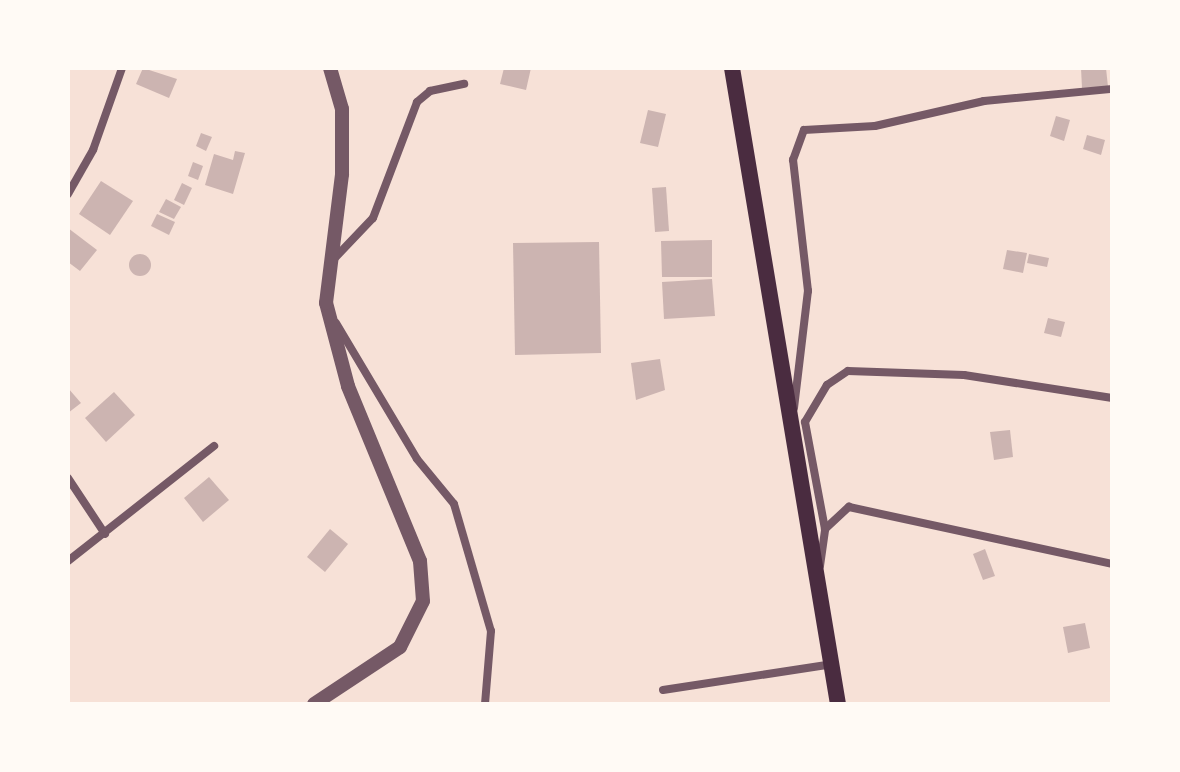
<!DOCTYPE html>
<style>
body{margin:0}
#map{position:relative;width:1180px;height:772px;overflow:hidden;background:#f7e1d7;font-family:"Roboto Condensed",sans-serif}
div>[style]{position:absolute}
.building>*{inset:0;background:#ccb4b1}
.round{border-radius:50%}
.minor>*{height:8px;margin:-4px;padding:0 4px;transform-origin:4px;border-radius:4px;background:#755966}
.tertiary>*{height:14px;margin:-7px;padding:0 7px;transform-origin:7px;border-radius:7px;background:#755966}
.secondary>*{height:16px;margin:-8px;padding:0 8px;transform-origin:8px;border-radius:8px;background:#4a2c40}
span{translate:-50% -50%;white-space:nowrap;text-align:center;line-height:1.15;-webkit-text-stroke:8px #fffaf5;paint-order:stroke}
.frame{position:absolute;inset:0;border:70px solid #fffaf5;pointer-events:none}
</style>
<div id="map">
<div class="building">
<i style="clip-path:polygon(143px 68px,177px 79px,169px 98px,136px 84px)"></i>
<i style="clip-path:polygon(504px 68px,531px 68px,526px 90px,500px 84px)"></i>
<i style="clip-path:polygon(1081px 68px,1106px 68px,1108px 87px,1082px 88px)"></i>
<i style="clip-path:polygon(648px 110px,666px 114px,658px 147px,640px 143px)"></i>
<i style="clip-path:polygon(1056px 116px,1070px 120px,1064px 141px,1050px 136px)"></i>
<i style="clip-path:polygon(201px 133px,212px 137px,206px 151px,196px 146px)"></i>
<i style="clip-path:polygon(1087px 135px,1105px 140px,1101px 155px,1083px 149px)"></i>
<i style="clip-path:polygon(235px 151px,245px 153px,233px 194px,205px 185px,214px 154px,233px 160px)"></i>
<i style="clip-path:polygon(193px 162px,203px 166px,198px 180px,188px 176px)"></i>
<i style="clip-path:polygon(101px 181px,133px 201px,110px 235px,79px 214px)"></i>
<i style="clip-path:polygon(182px 183px,192px 188px,184px 205px,174px 200px)"></i>
<i style="clip-path:polygon(666px 187px,669px 231px,655px 232px,652px 188px)"></i>
<i style="clip-path:polygon(166px 199px,181px 207px,174px 219px,159px 212px)"></i>
<i style="clip-path:polygon(157px 214px,175px 222px,169px 235px,151px 226px)"></i>
<i style="clip-path:polygon(68px 228px,97px 250px,80px 271px,68px 262px)"></i>
<i style="clip-path:polygon(712px 240px,712px 277px,662px 277px,661px 241px)"></i>
<i style="clip-path:polygon(599px 242px,601px 353px,515px 355px,513px 243px)"></i>
<i style="clip-path:polygon(1007px 250px,1027px 253px,1023px 273px,1003px 269px)"></i>
<i style="clip-path:polygon(1029px 254px,1049px 258px,1047px 267px,1027px 263px)"></i>
<i class="round" style="left:129px;top:254px;width:22px;height:22px"></i>
<i style="clip-path:polygon(712px 279px,715px 316px,664px 319px,662px 282px)"></i>
<i style="clip-path:polygon(1048px 318px,1065px 322px,1061px 337px,1044px 333px)"></i>
<i style="clip-path:polygon(660px 359px,665px 390px,636px 400px,631px 363px)"></i>
<i style="clip-path:polygon(68px 388px,81px 403px,68px 413px)"></i>
<i style="clip-path:polygon(114px 392px,135px 415px,106px 442px,85px 418px)"></i>
<i style="clip-path:polygon(1010px 430px,1013px 457px,994px 460px,990px 432px)"></i>
<i style="clip-path:polygon(209px 477px,229px 500px,203px 522px,184px 498px)"></i>
<i style="clip-path:polygon(330px 529px,348px 544px,325px 572px,307px 557px)"></i>
<i style="clip-path:polygon(985px 549px,995px 576px,983px 580px,973px 554px)"></i>
<i style="clip-path:polygon(1085px 623px,1090px 648px,1068px 653px,1063px 627px)"></i>
</div>
<div class="minor">
<i style="left:68px;top:194px;width:51px;rotate:-60.4deg"></i>
<i style="left:93px;top:150px;width:87px;rotate:-70.5deg"></i>
<i style="left:332px;top:261px;width:59px;rotate:-46.4deg"></i>
<i style="left:373px;top:218px;width:124px;rotate:-69.2deg"></i>
<i style="left:417px;top:102px;width:17px;rotate:-40deg"></i>
<i style="left:430px;top:91px;width:35px;rotate:-12deg"></i>
<i style="left:336px;top:323px;width:158px;rotate:59.2deg"></i>
<i style="left:417px;top:459px;width:58px;rotate:50.6deg"></i>
<i style="left:454px;top:504px;width:132px;rotate:73.8deg"></i>
<i style="left:491px;top:631px;width:73px;rotate:94.7deg"></i>
<i style="left:794px;top:408px;width:118px;rotate:-83.2deg"></i>
<i style="left:808px;top:291px;width:132px;rotate:-96.5deg"></i>
<i style="left:793px;top:160px;width:32px;rotate:-70deg"></i>
<i style="left:804px;top:130px;width:71px;rotate:-3.2deg"></i>
<i style="left:875px;top:126px;width:112px;rotate:-12.9deg"></i>
<i style="left:984px;top:101px;width:129px;rotate:-5.4deg"></i>
<i style="left:68px;top:478px;width:67px;rotate:56.5deg"></i>
<i style="left:825px;top:529px;width:109px;rotate:-100.6deg"></i>
<i style="left:805px;top:422px;width:43px;rotate:-59.3deg"></i>
<i style="left:827px;top:385px;width:25px;rotate:-34deg"></i>
<i style="left:848px;top:371px;width:116px;rotate:2deg"></i>
<i style="left:964px;top:375px;width:150px;rotate:8.8deg"></i>
<i style="left:68px;top:561px;width:186px;rotate:-38.2deg"></i>
<i style="left:820px;top:566px;width:37px;rotate:-82deg"></i>
<i style="left:825px;top:529px;width:33px;rotate:-43deg"></i>
<i style="left:849px;top:507px;width:269px;rotate:12.2deg"></i>
<i style="left:663px;top:690px;width:172px;rotate:-8.7deg"></i>
</div>
<div class="tertiary">
<i style="left:314px;top:704px;width:103px;rotate:-33.5deg"></i>
<i style="left:400px;top:647px;width:51px;rotate:-63.4deg"></i>
<i style="left:423px;top:601px;width:40px;rotate:-94.3deg"></i>
<i style="left:420px;top:561px;width:189px;rotate:-112.4deg"></i>
<i style="left:348px;top:386px;width:86px;rotate:-104.8deg"></i>
<i style="left:326px;top:303px;width:130px;rotate:-82.9deg"></i>
<i style="left:342px;top:174px;width:65px;rotate:-90deg"></i>
<i style="left:342px;top:109px;width:43px;rotate:-106.3deg"></i>
</div>
<div class="secondary">
<i style="left:732px;top:68px;width:645px;rotate:80.54deg"></i>
</div>
<div class="frame"></div>
</div>
